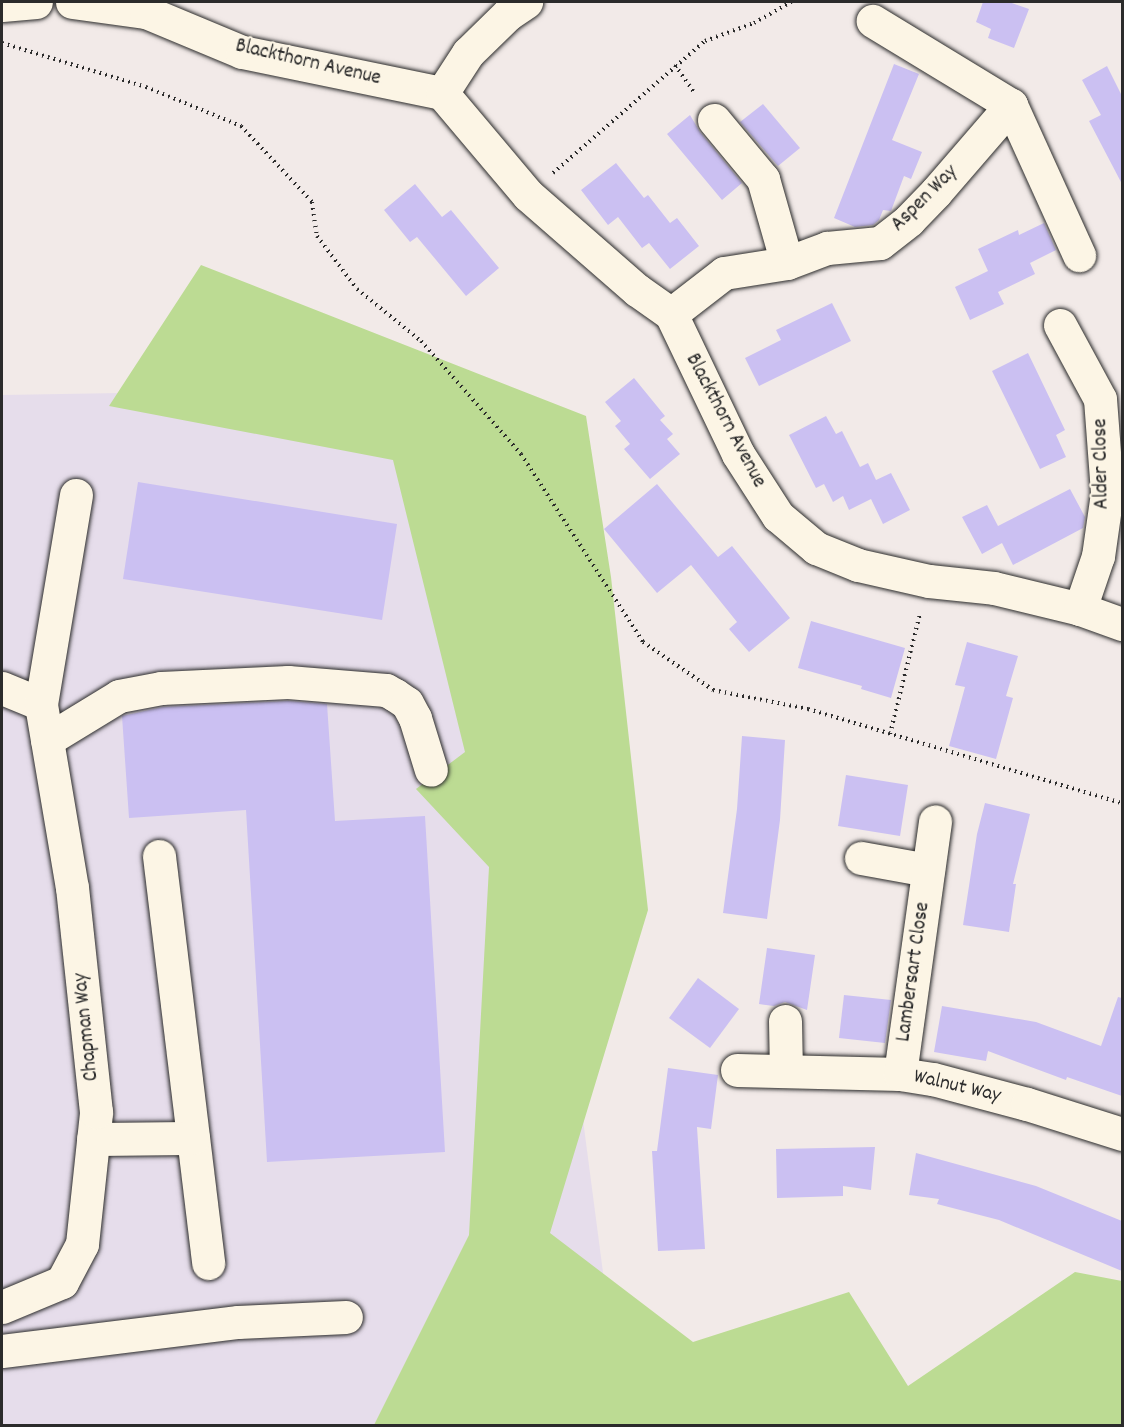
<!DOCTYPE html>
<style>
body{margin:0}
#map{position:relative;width:1124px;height:1427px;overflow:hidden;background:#f2eae8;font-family:Dekko,sans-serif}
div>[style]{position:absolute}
.built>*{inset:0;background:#e6ddeb}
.green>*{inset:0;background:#bcdb93}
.building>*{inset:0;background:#cbc0f2}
.path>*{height:4px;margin-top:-2px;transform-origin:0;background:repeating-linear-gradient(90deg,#2b2b2b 0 1.5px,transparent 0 6px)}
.roads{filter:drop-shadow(0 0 2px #2b2b2b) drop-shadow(0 0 2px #2b2b2b)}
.minor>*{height:33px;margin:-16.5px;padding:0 16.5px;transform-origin:16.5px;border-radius:16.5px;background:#fcf5e5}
span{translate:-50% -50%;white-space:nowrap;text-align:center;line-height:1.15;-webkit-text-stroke:4.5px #fcf5e5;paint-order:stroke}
.street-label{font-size:21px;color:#2b2b2b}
.frame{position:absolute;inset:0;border:3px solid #2b2b2b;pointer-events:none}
</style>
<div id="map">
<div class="built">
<i style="clip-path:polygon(487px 387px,623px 1425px,2px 1425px,2px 395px)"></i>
</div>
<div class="green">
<i style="clip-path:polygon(201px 265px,586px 416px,611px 577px,648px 910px,550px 1233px,693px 1342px,849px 1292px,908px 1386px,1075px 1272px,1122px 1281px,1122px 1425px,374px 1425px,469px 1235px,489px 867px,416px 789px,465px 752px,393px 460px,109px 406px)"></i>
</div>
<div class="building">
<i style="clip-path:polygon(983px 2px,1009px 2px,1029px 9px,1014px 48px,988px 38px,991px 29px,976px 22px)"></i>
<i style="clip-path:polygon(894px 64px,919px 74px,892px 140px,922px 152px,911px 179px,904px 176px,891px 211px,883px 210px,879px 220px,873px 225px,855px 227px,834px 218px)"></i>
<i style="clip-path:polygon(1107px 66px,1122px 96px,1122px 184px,1089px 121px,1101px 115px,1082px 80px)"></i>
<i style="clip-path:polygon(763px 104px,800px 148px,778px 166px,740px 122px)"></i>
<i style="clip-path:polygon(690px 115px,700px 132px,742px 183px,722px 200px,667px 134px)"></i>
<i style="clip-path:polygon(616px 163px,644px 198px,648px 195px,670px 223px,677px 218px,699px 246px,670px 269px,649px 243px,642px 248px,618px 217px,608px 225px,581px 190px)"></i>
<i style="clip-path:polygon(415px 184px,442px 217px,451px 210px,499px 268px,466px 296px,417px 237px,410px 242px,384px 210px)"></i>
<i style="clip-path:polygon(1044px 223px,1056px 250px,1030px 263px,1035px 274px,998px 292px,1004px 304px,970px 320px,955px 287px,988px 271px,978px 249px,1018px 230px,1019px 235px)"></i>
<i style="clip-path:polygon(832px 303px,851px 341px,759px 386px,745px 358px,781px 340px,776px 330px)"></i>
<i style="clip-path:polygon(1028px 353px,1065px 430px,1056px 435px,1066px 457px,1040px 469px,992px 371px)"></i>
<i style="clip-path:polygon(634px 378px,665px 416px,660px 420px,673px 434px,667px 439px,680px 454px,650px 479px,624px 449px,630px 444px,615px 426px,621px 421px,605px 402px)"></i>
<i style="clip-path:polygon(826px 416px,836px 434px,842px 431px,860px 467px,868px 463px,876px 480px,891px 473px,910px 510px,883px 524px,871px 499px,849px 510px,843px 496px,833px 502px,824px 484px,816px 488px,789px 435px)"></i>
<i style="clip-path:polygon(138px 482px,397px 524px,382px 620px,123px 579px)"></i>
<i style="clip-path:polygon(657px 484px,718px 557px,732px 546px,790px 618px,749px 652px,729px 629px,737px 622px,691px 565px,657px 593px,604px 529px)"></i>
<i style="clip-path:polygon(1070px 489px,1085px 517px,1083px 528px,1013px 565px,1002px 543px,982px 554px,962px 517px,987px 505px,998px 526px)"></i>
<i style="clip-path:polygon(811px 621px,905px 648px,891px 698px,861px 689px,862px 686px,798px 668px)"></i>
<i style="clip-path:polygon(967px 642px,1018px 656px,1006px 696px,1013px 698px,996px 759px,949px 746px,965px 687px,955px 685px)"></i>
<i style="clip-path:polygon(288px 701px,327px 704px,335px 821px,425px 816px,445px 1152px,267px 1162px,246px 810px,129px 818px,122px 716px,163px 707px)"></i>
<i style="clip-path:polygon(742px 736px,785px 740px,780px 820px,767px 919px,723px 913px,737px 809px)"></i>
<i style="clip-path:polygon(846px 775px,908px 785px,900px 836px,838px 826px)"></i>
<i style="clip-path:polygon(985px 803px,1030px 814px,1013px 884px,1016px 884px,1009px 932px,963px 925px,977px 834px)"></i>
<i style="clip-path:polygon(767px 948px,815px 955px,807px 1010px,785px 1002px,774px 1006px,759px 1004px)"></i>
<i style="clip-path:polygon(698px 978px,739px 1009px,710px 1048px,669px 1018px)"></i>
<i style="clip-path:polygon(844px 995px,891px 1000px,885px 1043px,839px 1038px)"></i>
<i style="clip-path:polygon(1118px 997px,1122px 998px,1122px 1096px,1067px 1077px,1066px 1080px,988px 1051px,986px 1061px,934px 1052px,942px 1006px,1036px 1022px,1101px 1046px)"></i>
<i style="clip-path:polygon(668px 1068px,718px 1075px,711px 1129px,697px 1127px,705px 1249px,658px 1251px,652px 1151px,657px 1151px)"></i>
<i style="clip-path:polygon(875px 1147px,871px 1190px,843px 1186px,843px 1196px,777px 1198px,776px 1149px)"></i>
<i style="clip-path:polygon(916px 1153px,1036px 1186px,1122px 1221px,1122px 1271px,999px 1220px,937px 1204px,939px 1199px,909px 1195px)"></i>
</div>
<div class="path">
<i style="left:2px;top:43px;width:151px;rotate:17deg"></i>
<i style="left:146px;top:87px;width:103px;rotate:22.3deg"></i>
<i style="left:241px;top:126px;width:104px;rotate:46.9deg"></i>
<i style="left:312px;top:202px;width:34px;rotate:82deg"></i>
<i style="left:317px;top:236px;width:66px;rotate:53deg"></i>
<i style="left:357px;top:289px;width:82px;rotate:39.1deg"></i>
<i style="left:421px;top:341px;width:151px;rotate:48.5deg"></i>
<i style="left:521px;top:454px;width:224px;rotate:57deg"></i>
<i style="left:643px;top:642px;width:85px;rotate:34.4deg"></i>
<i style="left:713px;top:690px;width:97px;rotate:11.3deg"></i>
<i style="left:808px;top:709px;width:328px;rotate:16.7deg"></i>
<i style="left:675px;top:65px;width:33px;rotate:55deg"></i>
<i style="left:553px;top:173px;width:201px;rotate:-41deg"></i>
<i style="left:705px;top:41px;width:52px;rotate:-20.2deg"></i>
<i style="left:754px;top:23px;width:43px;rotate:-29.6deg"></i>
<i style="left:890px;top:734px;width:124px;rotate:-76deg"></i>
</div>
<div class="roads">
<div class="minor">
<i style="left:72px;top:2px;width:75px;rotate:7.7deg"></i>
<i style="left:146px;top:12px;width:104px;rotate:22.6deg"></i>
<i style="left:242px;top:52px;width:204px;rotate:11.6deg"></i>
<i style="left:442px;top:93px;width:133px;rotate:49.9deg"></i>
<i style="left:528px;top:195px;width:145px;rotate:41.1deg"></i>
<i style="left:637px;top:290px;width:42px;rotate:35.2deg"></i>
<i style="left:671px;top:314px;width:155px;rotate:64.4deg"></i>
<i style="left:738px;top:454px;width:74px;rotate:57.2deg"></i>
<i style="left:778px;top:516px;width:50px;rotate:40.1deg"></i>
<i style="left:816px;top:548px;width:45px;rotate:22deg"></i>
<i style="left:858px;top:565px;width:73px;rotate:12.7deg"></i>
<i style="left:929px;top:581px;width:65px;rotate:6.1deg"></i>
<i style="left:994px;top:588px;width:89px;rotate:13.7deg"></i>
<i style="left:1080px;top:609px;width:45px;rotate:19.7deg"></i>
<i style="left:2px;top:5px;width:34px;rotate:-5deg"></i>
<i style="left:442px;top:93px;width:48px;rotate:-57deg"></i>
<i style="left:468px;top:53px;width:56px;rotate:-44.3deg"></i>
<i style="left:508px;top:14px;width:22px;rotate:-34deg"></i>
<i style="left:1011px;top:105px;width:165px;rotate:65.6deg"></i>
<i style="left:714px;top:120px;width:77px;rotate:50.3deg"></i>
<i style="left:763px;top:179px;width:87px;rotate:74.1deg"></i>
<i style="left:671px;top:314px;width:67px;rotate:-37.7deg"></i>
<i style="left:724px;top:273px;width:64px;rotate:-9deg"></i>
<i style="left:787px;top:263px;width:43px;rotate:-20.6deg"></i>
<i style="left:827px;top:248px;width:53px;rotate:-5.4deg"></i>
<i style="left:880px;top:243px;width:37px;rotate:-38deg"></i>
<i style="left:909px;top:220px;width:39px;rotate:-46deg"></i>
<i style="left:936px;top:192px;width:115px;rotate:-49.2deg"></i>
<i style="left:1011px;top:105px;width:162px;rotate:-148.7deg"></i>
<i style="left:1060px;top:325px;width:84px;rotate:61.6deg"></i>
<i style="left:1100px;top:399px;width:94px;rotate:85.7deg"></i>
<i style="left:1107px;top:493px;width:64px;rotate:98.1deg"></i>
<i style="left:1098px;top:556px;width:56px;rotate:108.8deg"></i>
<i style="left:2px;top:688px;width:42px;rotate:22.3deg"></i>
<i style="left:47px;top:740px;width:84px;rotate:-31.4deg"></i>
<i style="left:119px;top:696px;width:43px;rotate:-10.8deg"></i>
<i style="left:161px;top:688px;width:127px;rotate:-2.7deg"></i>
<i style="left:288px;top:682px;width:98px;rotate:4.7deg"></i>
<i style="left:386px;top:690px;width:10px;rotate:29deg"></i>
<i style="left:395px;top:695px;width:14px;rotate:34deg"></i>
<i style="left:407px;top:703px;width:17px;rotate:62deg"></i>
<i style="left:415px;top:718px;width:54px;rotate:72.9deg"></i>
<i style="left:159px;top:856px;width:410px;rotate:83.1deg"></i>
<i style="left:861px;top:858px;width:68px;rotate:10.2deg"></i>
<i style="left:785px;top:1021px;width:50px;rotate:88.9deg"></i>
<i style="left:737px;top:1070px;width:163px;rotate:1.4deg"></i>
<i style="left:900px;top:1074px;width:33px;rotate:9deg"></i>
<i style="left:933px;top:1079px;width:97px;rotate:14.9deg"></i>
<i style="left:1027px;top:1104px;width:100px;rotate:17.5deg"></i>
<i style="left:900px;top:1074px;width:255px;rotate:-82.1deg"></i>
<i style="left:93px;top:1139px;width:100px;rotate:-0.6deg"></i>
<i style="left:2px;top:1307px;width:65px;rotate:-22.6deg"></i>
<i style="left:62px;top:1282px;width:43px;rotate:-62.2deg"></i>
<i style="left:82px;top:1244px;width:133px;rotate:-83.9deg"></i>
<i style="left:96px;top:1112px;width:225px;rotate:-96.1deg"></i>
<i style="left:72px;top:888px;width:187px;rotate:-99.6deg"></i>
<i style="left:41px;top:704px;width:212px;rotate:-80.5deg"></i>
<i style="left:2px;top:1351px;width:238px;rotate:-7deg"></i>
<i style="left:238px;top:1322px;width:108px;rotate:-2.7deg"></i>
</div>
</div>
<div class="street-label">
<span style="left:308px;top:63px;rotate:13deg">Blackthorn Avenue</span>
<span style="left:925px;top:199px;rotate:-45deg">Aspen Way</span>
<span style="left:725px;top:421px;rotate:62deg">Blackthorn Avenue</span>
<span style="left:1102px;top:464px;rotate:-91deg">Alder Close</span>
<span style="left:914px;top:972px;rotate:-82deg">Lambersart Close</span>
<span style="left:87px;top:1027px;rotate:-96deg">Chapman Way</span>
<span style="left:957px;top:1087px;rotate:13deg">Walnut Way</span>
</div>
<div class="frame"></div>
</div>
